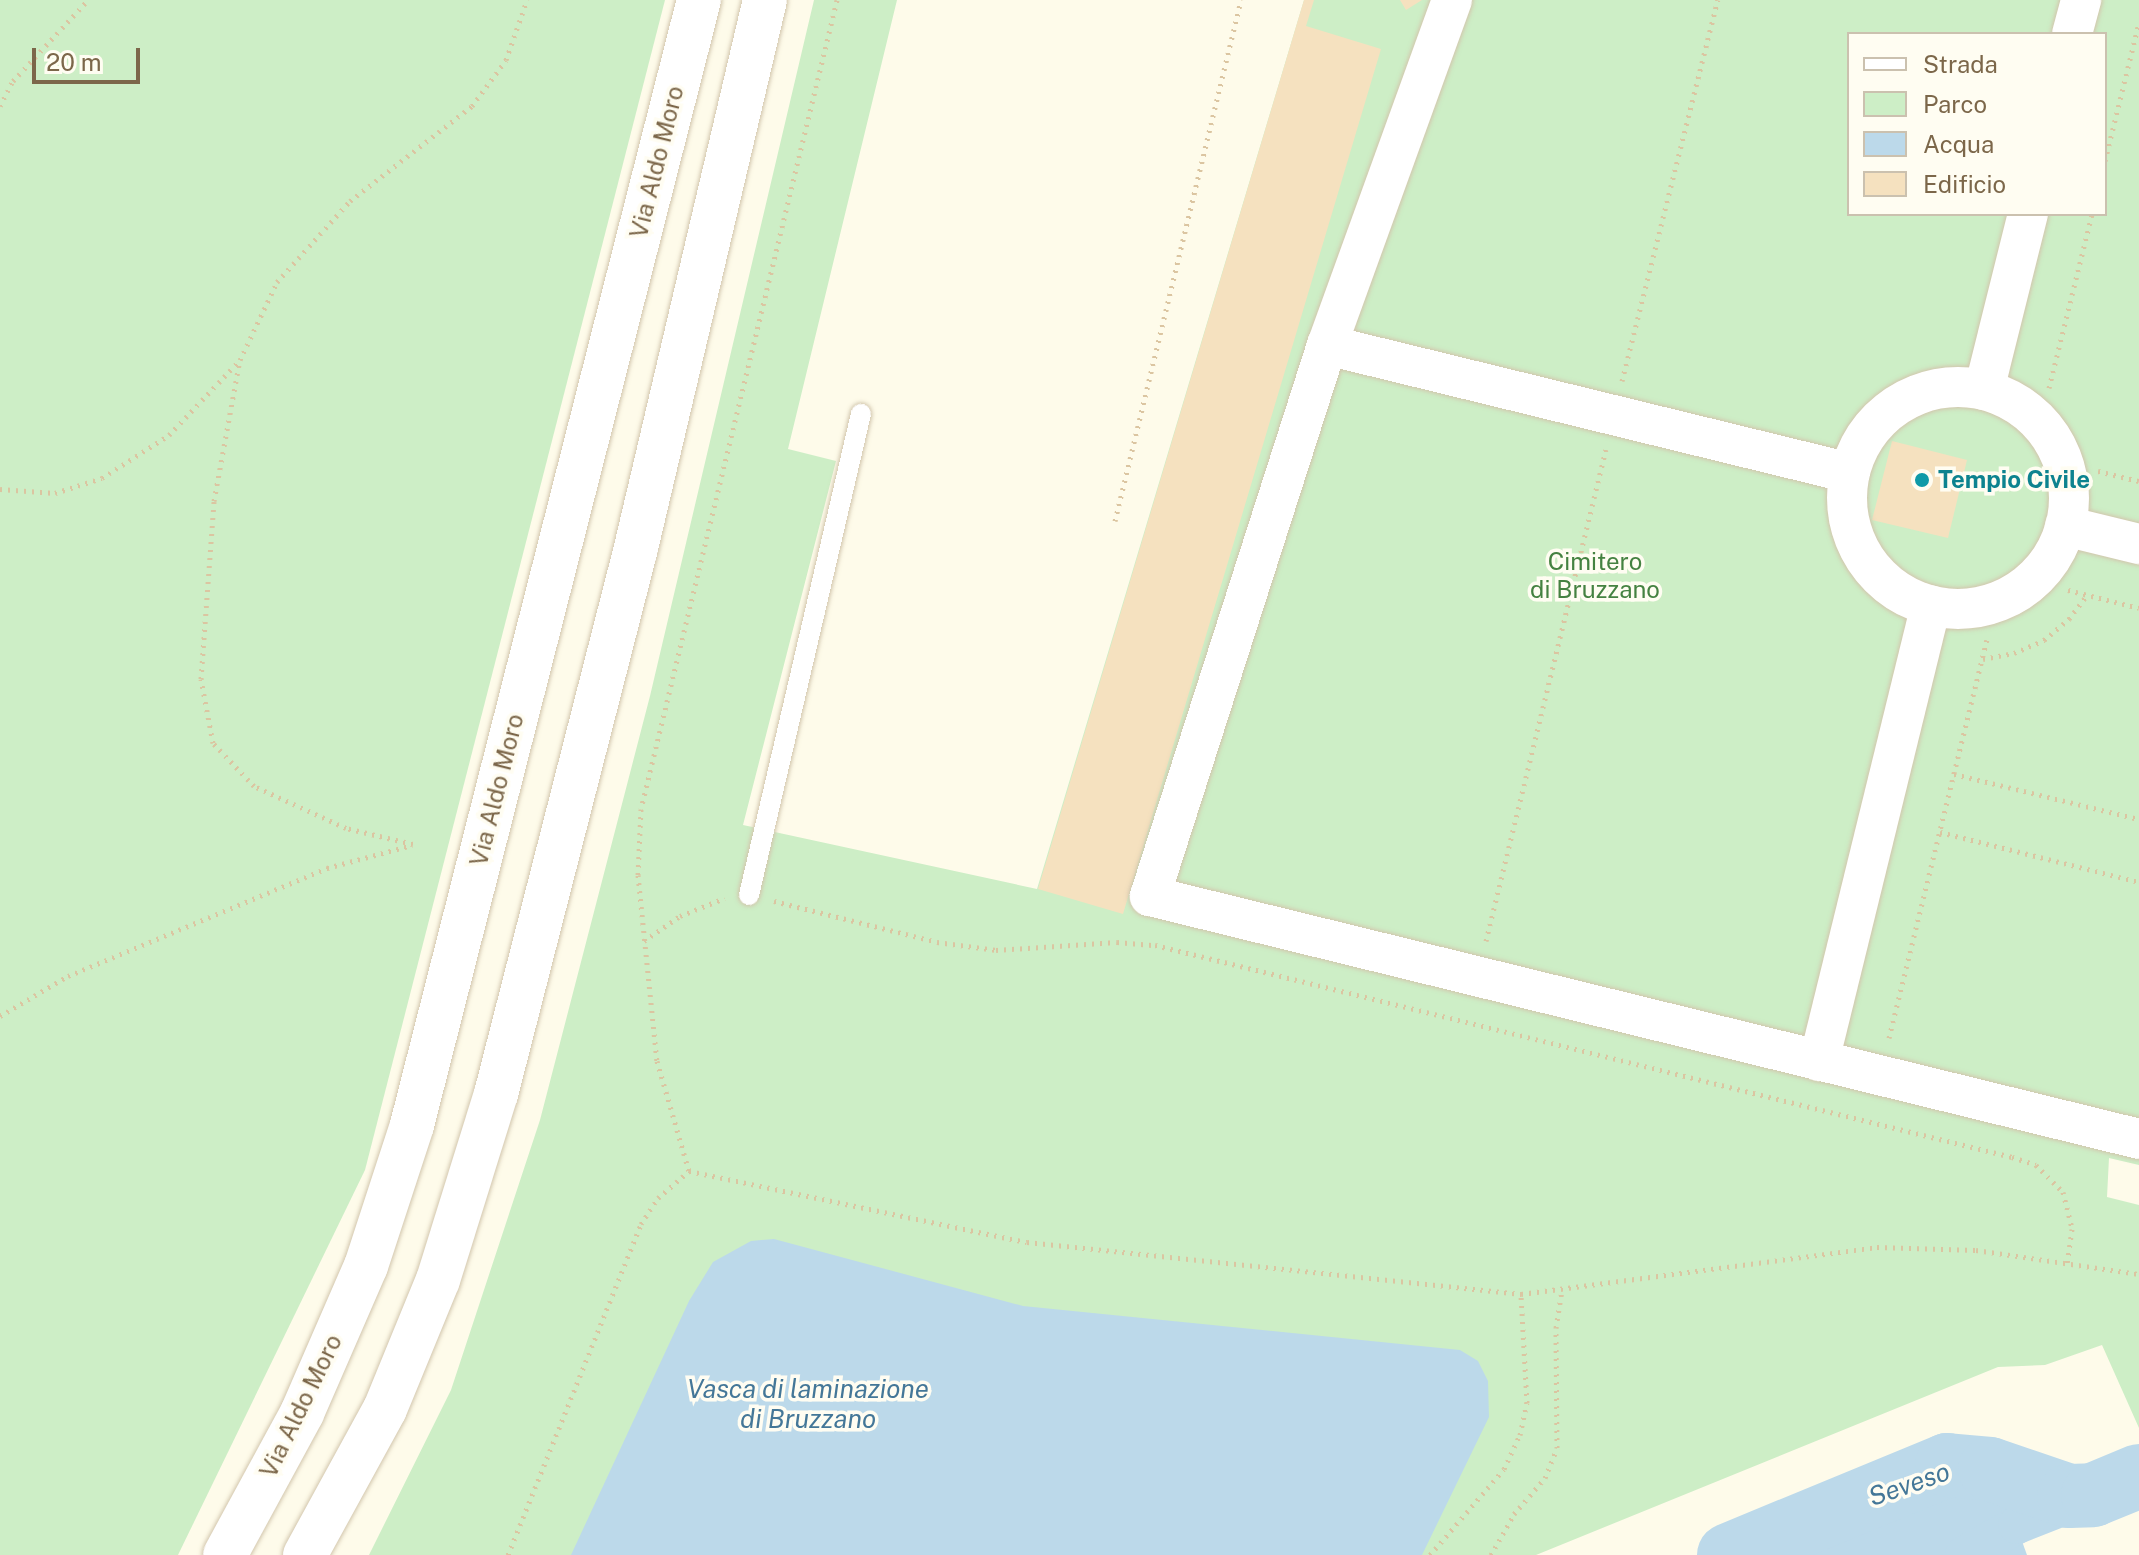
<!DOCTYPE html>
<style>
body{margin:0}
#map{position:relative;width:2139px;height:1555px;overflow:hidden;background:#fefbea;font-family:"Public Sans",sans-serif}
div>[style]{position:absolute}
.green>*{inset:0;background:#cdeec6}
.water>*{inset:0;background:#bcd9ea}
.canal>*{height:38px;margin:-19px;padding:0 19px;transform-origin:19px;border-radius:19px;background:#bcd9ea}
.river>*{height:64px;margin:-32px;padding:0 32px;transform-origin:32px;border-radius:32px;background:#bcd9ea}
.building>*{inset:0;background:#f5e1bf}
.path>*{height:5px;margin-top:-2.5px;transform-origin:0;background:repeating-linear-gradient(90deg,#dbc5a1 0 2px,transparent 0 8px)}
.roads{filter:drop-shadow(0 0 2px #d2c6ad) drop-shadow(0 0 2px #d2c6ad)}
.lane>*{height:20px;margin:-10px;padding:0 10px;transform-origin:10px;border-radius:10px;background:#fff}
.street>*{height:40px;margin:-20px;padding:0 20px;transform-origin:20px;border-radius:20px;background:#fff}
.street>.ring{margin:-20px;padding:0;box-sizing:content-box;background:none;border:40px solid #fff;border-radius:50%}
.secondary>*{height:44px;margin:-22px;padding:0 22px;transform-origin:22px;border-radius:22px;background:#fff}
.dots>*{width:22px;height:22px;translate:-50% -50%;box-sizing:border-box;border:4px solid #fffdf2;border-radius:50%}
span{translate:-50% -50%;white-space:nowrap;text-align:center;line-height:1.15;-webkit-text-stroke:7px #fffdf2;paint-order:stroke}
.street-label{font-size:24px;color:#7c674a}
.culture-label{font-size:24px;color:#0d838f;font-weight:700}
.left{translate:0 -50%;text-align:left}
.park-label{font-size:24px;color:#458241}
.water-label{font-size:26px;color:#447798;font-style:italic}
.legend{position:absolute;left:1847px;top:32px;width:260px;height:184px;box-sizing:border-box;background:#fffdf2;border:2px solid #cbc1af;margin:0;padding:10px 14px;list-style:none;font-size:24px;color:#7c674a}
.legend li{display:flex;align-items:center;gap:16px;height:40px}
.legend b{width:40px;border:2px solid #cbc1af}
.scale{position:absolute;left:32px;top:48px;width:108px;height:36px;box-sizing:border-box;border:4px solid #7c674a;border-top:0;padding-left:10px;font-size:24px;line-height:28px;white-space:nowrap;color:#7c674a;-webkit-text-stroke:6px #fffdf2;paint-order:stroke}
</style>
<div id="map">
<div class="green">
<i style="clip-path:polygon(0 0,665px 0,365px 1170px,178px 1555px,0 1555px)"></i>
<i style="clip-path:polygon(evenodd,814px 0,897px 0,788px 449px,836px 461px,743px 825px,1037px 889px,1304px 0,2139px 0,2139px 1165px,2109px 1158px,2107px 1197px,2139px 1205px,2139px 1428px,2102px 1345px,2045px 1365px,1998px 1367px,1536px 1555px,369px 1555px,451px 1390px,540px 1120px,650px 696px,814px 0,1849px 34px,2105px 34px,2105px 214px,1849px 214px,1849px 34px)"></i>
</div>
<div class="water">
<i style="clip-path:polygon(774px 1239px,1023px 1306px,1460px 1350px,1478px 1361px,1488px 1381px,1489px 1417px,1422px 1555px,571px 1555px,689px 1301px,713px 1262px,751px 1241px)"></i>
<i style="clip-path:polygon(1960px 1488px,1991px 1492px,2007px 1500px,2027px 1555px,1788px 1555px,1942px 1490px)"></i>
</div>
<div class="canal">
<i style="left:1964px;top:1555px;width:61px;rotate:-29.5deg"></i>
<i style="left:2017px;top:1525px;width:82px;rotate:-21.5deg"></i>
</div>
<div class="river">
<i style="left:1729px;top:1555px;width:236px;rotate:-22.4deg"></i>
<i style="left:1947px;top:1465px;width:43px;rotate:5.3deg"></i>
<i style="left:1990px;top:1469px;width:83px;rotate:18.9deg"></i>
<i style="left:2069px;top:1496px;width:24px;rotate:-2deg"></i>
<i style="left:2093px;top:1495px;width:50px;rotate:-22.4deg"></i>
</div>
<div class="building">
<i style="clip-path:polygon(1304px 0,1314px 0,1306px 26px,1381px 49px,1123px 914px,1038px 889px)"></i>
<i style="clip-path:polygon(1400px 0,1422px 0,1406px 10px)"></i>
<i style="clip-path:polygon(1892px 441px,1967px 460px,1948px 538px,1872px 520px)"></i>
</div>
<div class="path">
<i style="left:837px;top:0;width:832px;rotate:103.62deg"></i>
<i style="left:641px;top:809px;width:66px;rotate:92.6deg"></i>
<i style="left:638px;top:875px;width:187px;rotate:84.2deg"></i>
<i style="left:657px;top:1061px;width:115px;rotate:73.8deg"></i>
<i style="left:689px;top:1171px;width:345px;rotate:11.9deg"></i>
<i style="left:1027px;top:1242px;width:497px;rotate:6deg"></i>
<i style="left:1521px;top:1294px;width:359px;rotate:-7.5deg"></i>
<i style="left:1877px;top:1247px;width:99px;rotate:1.7deg"></i>
<i style="left:1976px;top:1250px;width:165px;rotate:8.4deg"></i>
<i style="left:0;top:106px;width:28px;rotate:-63deg"></i>
<i style="left:13px;top:81px;width:110px;rotate:-47.2deg"></i>
<i style="left:2105px;top:161px;width:142px;rotate:-76.2deg"></i>
<i style="left:1622px;top:381px;width:393px;rotate:-75.9deg"></i>
<i style="left:2049px;top:388px;width:179px;rotate:-76.1deg"></i>
<i style="left:2098px;top:471px;width:42px;rotate:13.7deg"></i>
<i style="left:0;top:489px;width:55px;rotate:4.2deg"></i>
<i style="left:55px;top:493px;width:49px;rotate:-17.7deg"></i>
<i style="left:102px;top:478px;width:80px;rotate:-32.7deg"></i>
<i style="left:169px;top:435px;width:103px;rotate:-46.6deg"></i>
<i style="left:1115px;top:521px;width:536px;rotate:-76.4deg"></i>
<i style="left:2068px;top:590px;width:73px;rotate:14.2deg"></i>
<i style="left:1983px;top:659px;width:32px;rotate:-11deg"></i>
<i style="left:2014px;top:653px;width:33px;rotate:-23deg"></i>
<i style="left:2044px;top:640px;width:33px;rotate:-40deg"></i>
<i style="left:2069px;top:619px;width:30px;rotate:-53deg"></i>
<i style="left:1954px;top:774px;width:190px;rotate:13.7deg"></i>
<i style="left:1940px;top:832px;width:205px;rotate:14.1deg"></i>
<i style="left:413px;top:844px;width:69px;rotate:-166.6deg"></i>
<i style="left:346px;top:828px;width:101px;rotate:-155.5deg"></i>
<i style="left:254px;top:786px;width:59px;rotate:-133.6deg"></i>
<i style="left:213px;top:743px;width:65px;rotate:-100.6deg"></i>
<i style="left:201px;top:679px;width:178px;rotate:-85.8deg"></i>
<i style="left:214px;top:501px;width:143px;rotate:-79.6deg"></i>
<i style="left:240px;top:360px;width:86px;rotate:-64.6deg"></i>
<i style="left:277px;top:282px;width:109px;rotate:-48deg"></i>
<i style="left:350px;top:201px;width:155px;rotate:-37.9deg"></i>
<i style="left:472px;top:106px;width:57px;rotate:-53.5deg"></i>
<i style="left:506px;top:60px;width:64px;rotate:-70.7deg"></i>
<i style="left:774px;top:901px;width:168px;rotate:14.1deg"></i>
<i style="left:937px;top:942px;width:60px;rotate:7.7deg"></i>
<i style="left:996px;top:950px;width:121px;rotate:-3.8deg"></i>
<i style="left:1117px;top:942px;width:38px;rotate:5deg"></i>
<i style="left:1155px;top:945px;width:883px;rotate:13.89deg"></i>
<i style="left:2012px;top:1157px;width:25px;rotate:18deg"></i>
<i style="left:2036px;top:1165px;width:38px;rotate:45deg"></i>
<i style="left:2063px;top:1192px;width:38px;rotate:76deg"></i>
<i style="left:2072px;top:1229px;width:34px;rotate:98deg"></i>
<i style="left:644px;top:941px;width:44px;rotate:-34.8deg"></i>
<i style="left:680px;top:916px;width:48px;rotate:-21.8deg"></i>
<i style="left:1486px;top:941px;width:506px;rotate:-76.29deg"></i>
<i style="left:0;top:1016px;width:79px;rotate:-30.5deg"></i>
<i style="left:68px;top:976px;width:281px;rotate:-22.6deg"></i>
<i style="left:327px;top:868px;width:88px;rotate:-15.1deg"></i>
<i style="left:1889px;top:1038px;width:410px;rotate:-76.2deg"></i>
<i style="left:508px;top:1555px;width:357px;rotate:-68.1deg"></i>
<i style="left:641px;top:1224px;width:31px;rotate:-57deg"></i>
<i style="left:658px;top:1198px;width:41px;rotate:-41.1deg"></i>
<i style="left:1430px;top:1555px;width:113px;rotate:-49.3deg"></i>
<i style="left:1504px;top:1469px;width:38px;rotate:-65deg"></i>
<i style="left:1520px;top:1435px;width:33px;rotate:-78deg"></i>
<i style="left:1527px;top:1403px;width:109px;rotate:-93.2deg"></i>
<i style="left:1491px;top:1555px;width:47px;rotate:-60.7deg"></i>
<i style="left:1514px;top:1514px;width:48px;rotate:-49.3deg"></i>
<i style="left:1545px;top:1478px;width:32px;rotate:-68deg"></i>
<i style="left:1557px;top:1448px;width:120px;rotate:-90.5deg"></i>
<i style="left:1556px;top:1328px;width:39px;rotate:-81deg"></i>
</div>
<div class="roads">
<div class="lane">
<i style="left:749px;top:895px;width:494px;rotate:-76.9deg"></i>
</div>
<div class="street">
<i style="left:1452px;top:0;width:367px;rotate:109.9deg"></i>
<i style="left:1327px;top:345px;width:579px;rotate:107.81deg"></i>
<i style="left:1150px;top:896px;width:1018px;rotate:13.8deg"></i>
<i style="left:2072px;top:34px;width:35px;rotate:-75deg"></i>
<i style="left:1327px;top:345px;width:538px;rotate:13.75deg"></i>
<i class="ring" style="left:1847px;top:387px;width:182px;height:182px"></i>
<i style="left:1984px;top:390px;width:181px;rotate:-76deg"></i>
<i style="left:2065px;top:526px;width:76px;rotate:13.7deg"></i>
<i style="left:1819px;top:1061px;width:469px;rotate:-76.2deg"></i>
</div>
<div class="secondary">
<i style="left:225px;top:1555px;width:162px;rotate:-61.5deg"></i>
<i style="left:302px;top:1413px;width:160px;rotate:-66.5deg"></i>
<i style="left:366px;top:1266px;width:148px;rotate:-71.9deg"></i>
<i style="left:412px;top:1125px;width:1161px;rotate:-75.69deg"></i>
<i style="left:305px;top:1555px;width:166px;rotate:-61.3deg"></i>
<i style="left:385px;top:1409px;width:139px;rotate:-67.7deg"></i>
<i style="left:438px;top:1280px;width:195px;rotate:-72.7deg"></i>
<i style="left:496px;top:1094px;width:560px;rotate:-75.62deg"></i>
<i style="left:635px;top:552px;width:567px;rotate:-76.75deg"></i>
</div>
</div>
<div class="dots">
<i style="left:1922px;top:480px;background:#0f9aa8"></i>
</div>
<div class="street-label">
<span style="left:657px;top:162px;rotate:-76deg">Via Aldo Moro</span>
<span style="left:497px;top:790px;rotate:-76deg">Via Aldo Moro</span>
<span style="left:301px;top:1406px;rotate:-64deg">Via Aldo Moro</span>
</div>
<div class="culture-label">
<span class="left" style="left:1938px;top:480px">Tempio Civile</span>
</div>
<div class="park-label">
<span style="left:1595px;top:576px">Cimitero<br>di Bruzzano</span>
</div>
<div class="water-label">
<span style="left:808px;top:1404px">Vasca di laminazione<br>di Bruzzano</span>
<span style="left:1909px;top:1484px;rotate:-19deg">Seveso</span>
</div>
<ul class="legend">
<li><b style="height:10px;background:#fff"></b>Strada</li>
<li><b style="height:22px;background:#cdeec6"></b>Parco</li>
<li><b style="height:22px;background:#bcd9ea"></b>Acqua</li>
<li><b style="height:22px;background:#f5e1bf"></b>Edificio</li>
</ul>
<div class="scale">20 m</div>
</div>
